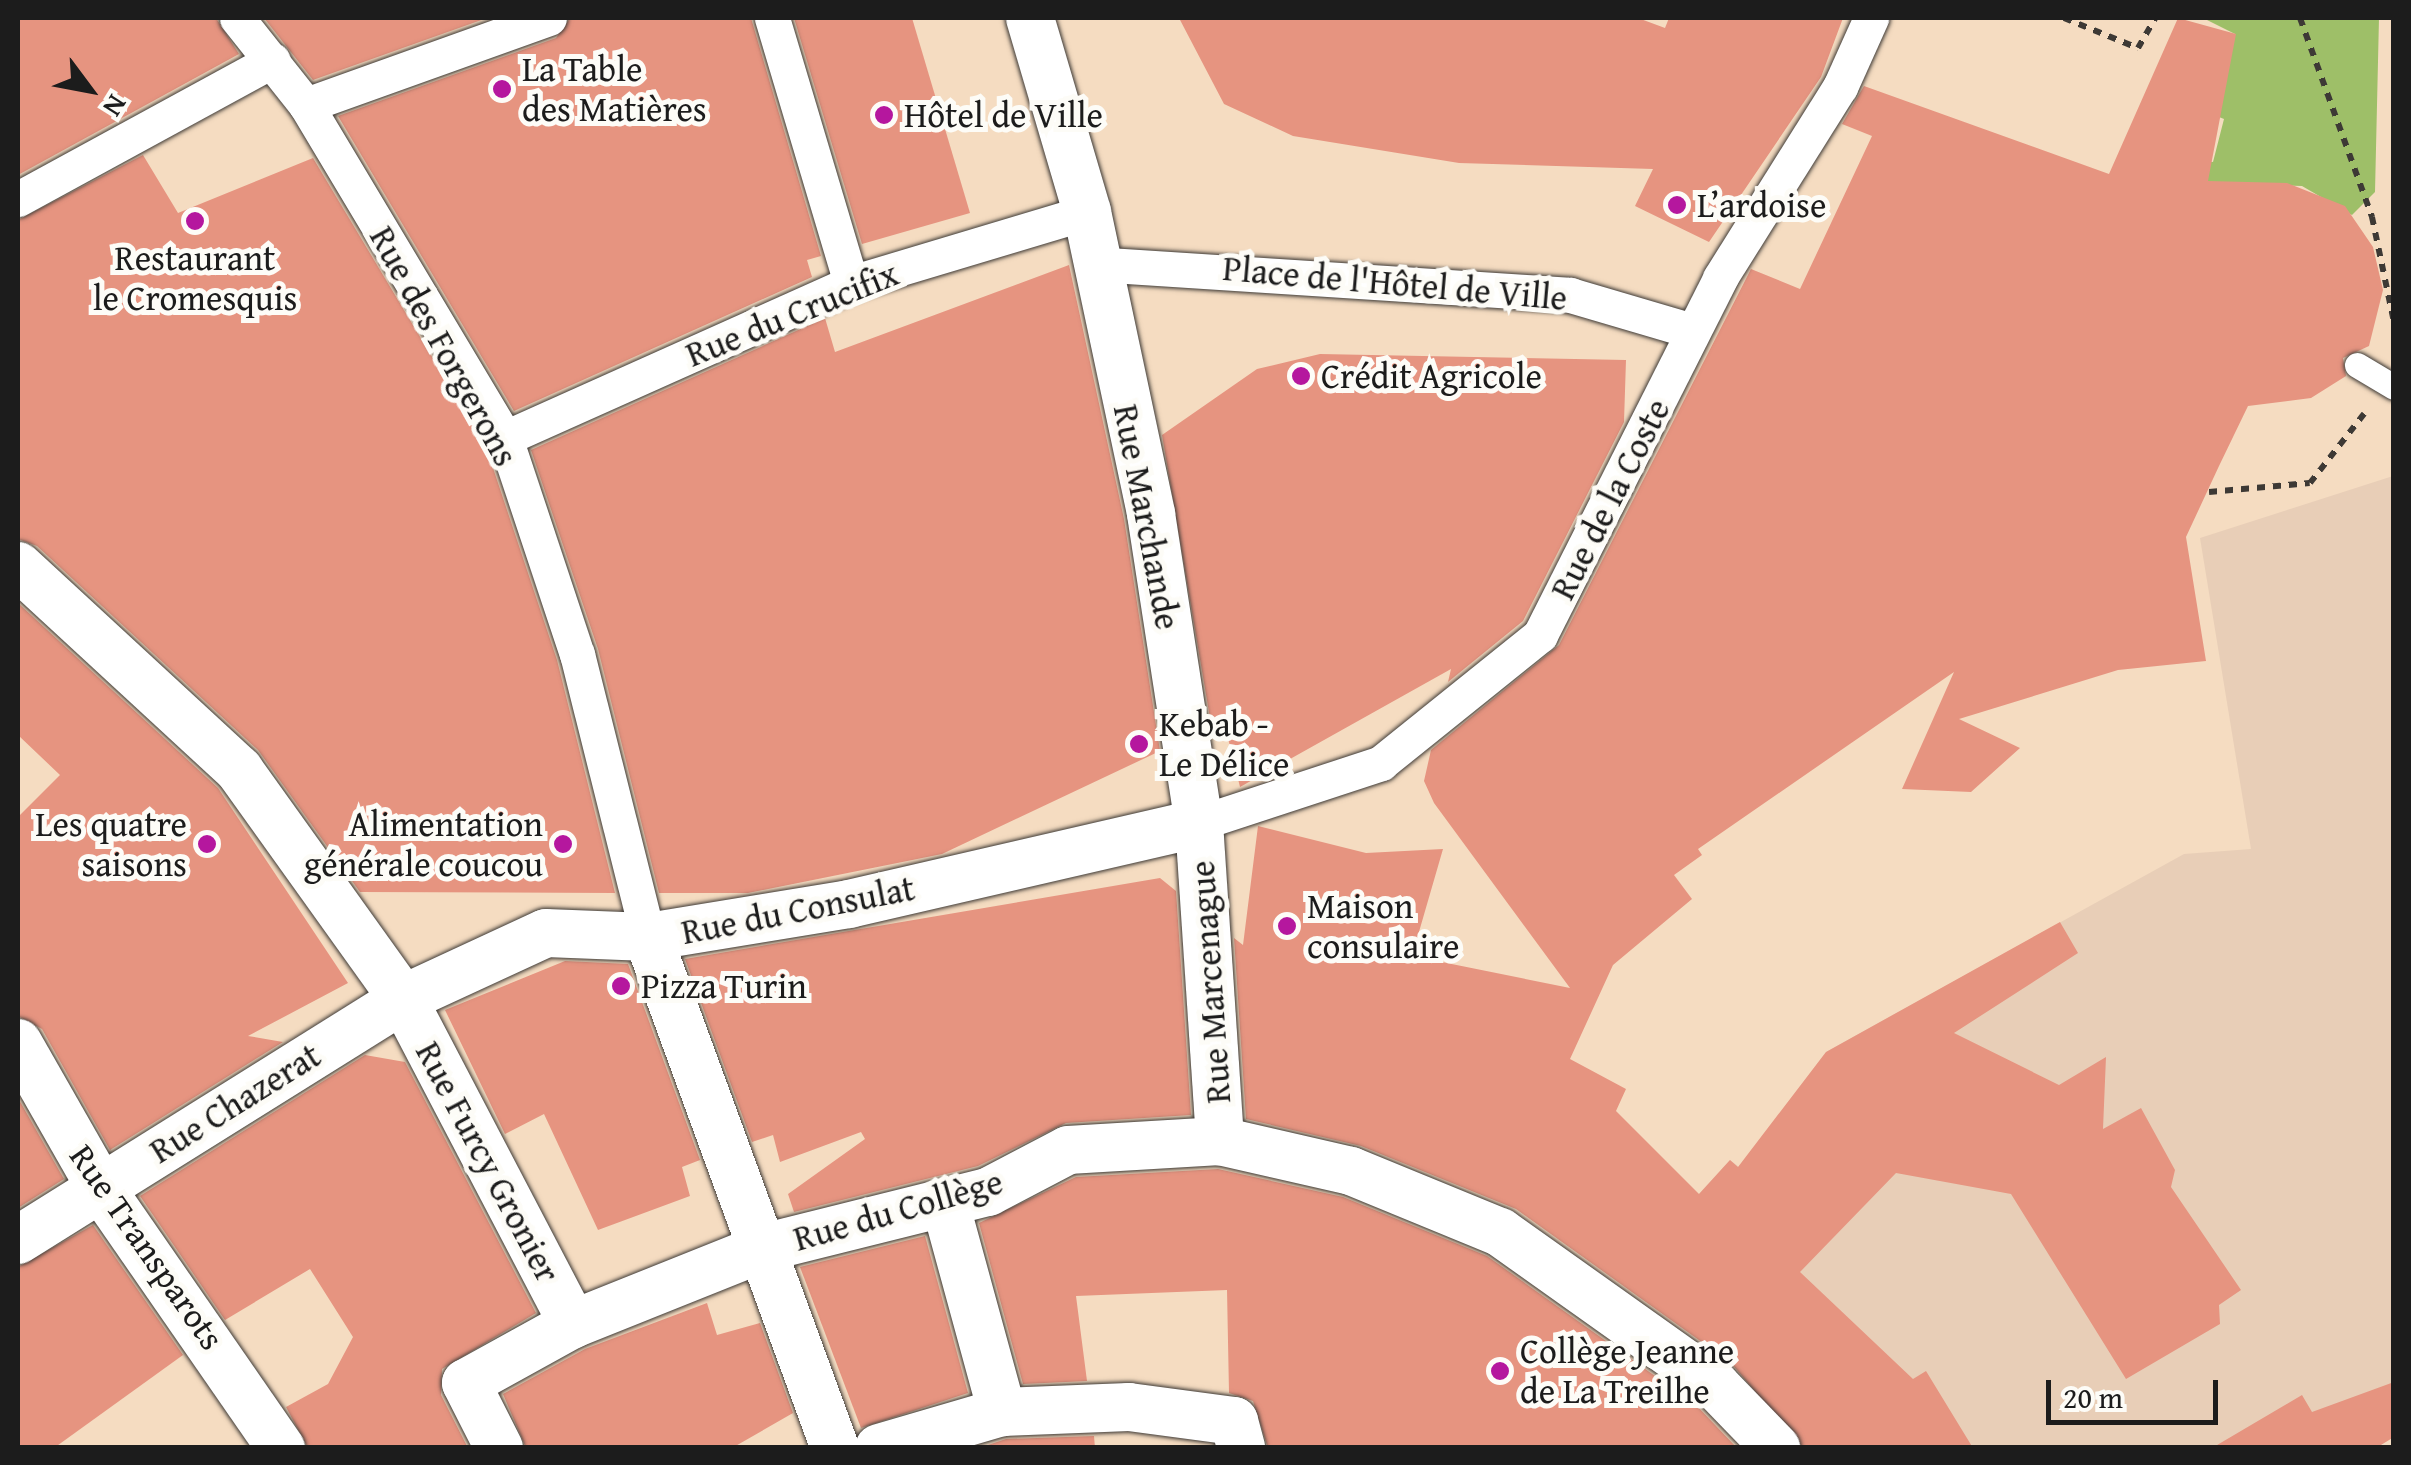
<!DOCTYPE html>
<html>
<head>
<meta charset="utf-8">
<style>
  body { margin:0 }
  #map { position:relative; width:2411px; height:1465px; overflow:hidden; background:#f5dcc1; font-family:"Gentium Book Plus",serif }
  div>[style] { position:absolute }
  [style*='--x'] { left:calc(var(--x)*1px); top:calc(var(--y)*1px); width:calc(var(--w)*1px); rotate:calc(var(--a)*1deg) }
  .built>* { inset:0; background:#e8ceb7 }
  .green>* { inset:0; background:#9ebf68 }
  .building>* { inset:0; background:#e69480 }
  .path>* { height:6px; margin-top:-3px; transform-origin:0; background:repeating-linear-gradient(90deg,#3d3935 0 8px,transparent 0 16px) }
  .roads { filter:drop-shadow(0 0 2px #3d3935) drop-shadow(0 0 2px #3d3935) }
  .pedestrian>* { height:35px; margin:-17.5px; padding:0 17.5px; transform-origin:17.5px; border-radius:17.5px; background:#fff }
  .minor>* { height:48px; margin:-24px; padding:0 24px; transform-origin:24px; border-radius:24px; background:#fff }
  .bridges { filter:drop-shadow(0 0 2px #3d3935) drop-shadow(0 0 2px #3d3935) }
  .service-bridge>* { height:25px; margin:-12.5px; padding:0 12.5px; transform-origin:12.5px; border-radius:12.5px; background:#fff }
  .dots>* { width:28px; height:28px; translate:-50% -50%; box-sizing:border-box; border:5px solid #fdfcf7; border-radius:50% }
  span { translate:-50% -50%; white-space:nowrap; text-align:center; line-height:1.15; -webkit-text-stroke:10px #fdfcf7; paint-order:stroke }
  .poi-label { font-size:35px; color:#1c1c1c }
  .left { translate:0 -50%; text-align:left }
  .right { translate:-100% -50%; text-align:right }
  .street-label { font-size:35px; color:#1c1c1c }
  .frame { position:absolute; inset:0; border:20px solid #1c1c1c; pointer-events:none }
  .north { position:absolute; left:40px; top:40px; width:100px; height:100px; -webkit-text-stroke:8px #fdfcf7; paint-order:stroke; rotate:122deg; font-size:28px; font-weight:700; line-height:40px; text-align:center; color:#1c1c1c }
  .north::after { content:''; display:block; margin:auto; width:35px; height:45px; background:#1c1c1c; clip-path:polygon(50% 0,100% 100%,50% 72%,0 100%) }
  .scale { position:absolute; left:2046px; top:1380px; width:172px; height:45px; box-sizing:border-box; border:5px solid #1c1c1c; border-top:0; padding-left:12px; font-size:30px; line-height:35px; white-space:nowrap; color:#1c1c1c; -webkit-text-stroke:8px #fdfcf7; paint-order:stroke }
</style>
</head>
<body>
<div id="map">
  <div class="built">
    <div style="clip-path:polygon(2393px 476px,2393px 1437px,2376px 1448px,1829px 1447px,1689px 1205px,1730px 1160px,1739px 1167px,1826px 1052px,2184px 854px,2251px 849px,2200px 538px)"></div>
  </div>
  <div class="green">
    <div style="clip-path:polygon(2203px 18px,2379px 18px,2375px 192px,2352px 215px,2302px 186px,2249px 184px,2178px 205px,2199px 160px,2213px 162px,2224px 119px,2214px 115px,2235px 34px)"></div>
  </div>
  <div class="building">
    <div style="clip-path:polygon(18px 18px,216px 18px,239px 54px,18px 175px)"></div>
    <div style="clip-path:polygon(264px 18px,487px 18px,313px 80px)"></div>
    <div style="clip-path:polygon(570px 18px,751px 18px,821px 256px,807px 260px,812px 277px,514px 411px,338px 116px,556px 38px)"></div>
    <div style="clip-path:polygon(794px 18px,912px 18px,970px 213px,862px 244px)"></div>
    <div style="clip-path:polygon(1179px 18px,1638px 18px,1665px 28px,1669px 18px,1843px 18px,1821px 77px,1709px 242px,1635px 206px,1653px 169px,1459px 163px,1293px 136px,1224px 104px)"></div>
    <div style="clip-path:polygon(2178px 18px,2236px 34px,2208px 181px,2287px 183px,2345px 206px,2373px 247px,2383px 290px,2369px 346px,2343px 358px,2346px 376px,2311px 398px,2248px 406px,2219px 466px,2186px 537px,2206px 661px,2118px 670px,1959px 719px,2020px 748px,1971px 792px,1902px 789px,1954px 672px,1698px 849px,1702px 855px,1674px 875px,1692px 899px,1613px 965px,1570px 1059px,1626px 1089px,1616px 1111px,1699px 1194px,1730px 1160px,1738px 1167px,1826px 1052px,2060px 922px,2078px 953px,1954px 1033px,2059px 1085px,2106px 1057px,2103px 1129px,2141px 1108px,2175px 1170px,2171px 1187px,2241px 1290px,2219px 1305px,2220px 1324px,2126px 1379px,2011px 1194px,1896px 1173px,1800px 1272px,1913px 1379px,1926px 1371px,1973px 1448px,1803px 1448px,1731px 1363px,1516px 1209px,1361px 1146px,1246px 1119px,1234px 938px,1243px 945px,1258px 826px,1366px 853px,1443px 849px,1412px 956px,1570px 988px,1434px 803px,1424px 781px,1431px 750px,1559px 645px,1751px 269px,1800px 289px,1872px 136px,1842px 124px,1864px 86px,2109px 174px)"></div>
    <div style="clip-path:polygon(143px 155px,178px 213px,313px 158px,486px 447px,557px 660px,615px 893px,360px 892px,258px 750px,37px 546px,18px 539px,18px 220px)"></div>
    <div style="clip-path:polygon(1069px 265px,1124px 519px,1160px 751px,942px 854px,748px 893px,659px 893px,598px 649px,531px 450px,825px 318px,835px 352px)"></div>
    <div style="clip-path:polygon(1320px 354px,1626px 360px,1624px 422px,1523px 621px,1448px 682px,1451px 669px,1240px 787px,1223px 718px,1211px 724px,1162px 435px,1257px 369px)"></div>
    <div style="clip-path:polygon(18px 603px,218px 788px,348px 983px,248px 1036px,283px 1042px,110px 1150px,42px 1029px,18px 1016px,18px 817px,60px 775px,18px 735px)"></div>
    <div style="clip-path:polygon(1160px 878px,1176px 891px,1191px 1115px,1066px 1123px,978px 1166px,794px 1212px,788px 1194px,865px 1139px,861px 1132px,780px 1162px,773px 1135px,752px 1142px,685px 959px)"></div>
    <div style="clip-path:polygon(565px 961px,628px 964px,700px 1160px,682px 1167px,690px 1196px,598px 1230px,544px 1114px,505px 1134px,445px 1010px)"></div>
    <div style="clip-path:polygon(365px 1055px,405px 1062px,536px 1313px,442px 1369px,441px 1395px,468px 1448px,308px 1448px,286px 1407px,328px 1384px,353px 1337px,310px 1269px,225px 1320px,140px 1196px)"></div>
    <div style="clip-path:polygon(18px 1098px,64px 1179px,18px 1208px)"></div>
    <div style="clip-path:polygon(1218px 1169px,1343px 1197px,1487px 1256px,1697px 1406px,1737px 1448px,1268px 1448px,1253px 1401px,1229px 1393px,1227px 1290px,1076px 1296px,1087px 1381px,1023px 1384px,979px 1223px,1076px 1177px)"></div>
    <div style="clip-path:polygon(93px 1225px,183px 1355px,54px 1448px,18px 1448px,18px 1267px)"></div>
    <div style="clip-path:polygon(925px 1236px,968px 1393px,861px 1428px,800px 1267px)"></div>
    <div style="clip-path:polygon(707px 1303px,717px 1335px,760px 1323px,793px 1413px,732px 1448px,526px 1448px,503px 1394px,585px 1349px)"></div>
    <div style="clip-path:polygon(2394px 1382px,2394px 1437px,2376px 1448px,2212px 1448px,2302px 1395px,2312px 1412px)"></div>
    <div style="clip-path:polygon(1094px 1436px,1095px 1448px,979px 1448px,1006px 1439px)"></div>
  </div>
  <div class="path">
    <div style="--x:2064;--y:18;--w:80;--a:22.1"></div>
    <div style="--x:2138;--y:48;--w:34;--a:-60"></div>
    <div style="--x:2300;--y:18;--w:212;--a:70.1"></div>
    <div style="--x:2372;--y:217;--w:107;--a:78.2"></div>
    <div style="--x:2209;--y:492;--w:101;--a:-5.1"></div>
    <div style="--x:2310;--y:483;--w:88;--a:-52"></div>
  </div>
  <div class="roads">
    <div class="pedestrian">
      <div style="--x:237;--y:18;--w:111;--a:51.6"></div>
      <div style="--x:306;--y:105;--w:388;--a:59.1"></div>
      <div style="--x:505;--y:438;--w:228;--a:71.6"></div>
      <div style="--x:577;--y:654;--w:292;--a:75.9"></div>
      <div style="--x:772;--y:18;--w:277;--a:73.4"></div>
      <div style="--x:306;--y:105;--w:258;--a:-19.7"></div>
      <div style="--x:18;--y:199;--w:290;--a:-28.6"></div>
      <div style="--x:1094;--y:264;--w:477;--a:3.7"></div>
      <div style="--x:1570;--y:295;--w:127;--a:16.4"></div>
      <div style="--x:505;--y:438;--w:379;--a:-24.1"></div>
      <div style="--x:851;--y:283;--w:246;--a:-16.7"></div>
      <div style="--x:1199;--y:823;--w:192;--a:-18.2"></div>
      <div style="--x:1381;--y:763;--w:204;--a:-38.8"></div>
      <div style="--x:1540;--y:635;--w:400;--a:-63.2"></div>
      <div style="--x:1720;--y:278;--w:226;--a:-57.9"></div>
      <div style="--x:1840;--y:87;--w:76;--a:-65.8"></div>
    </div>
    <div class="minor">
      <div style="--x:1030;--y:18;--w:202;--a:73.6"></div>
      <div style="--x:1087;--y:212;--w:309;--a:78"></div>
      <div style="--x:1151;--y:514;--w:313;--a:81.2"></div>
      <div style="--x:1199;--y:823;--w:319;--a:86.2"></div>
      <div style="--x:18;--y:566;--w:301;--a:42.7"></div>
      <div style="--x:239;--y:770;--w:282;--a:54.4"></div>
      <div style="--x:403;--y:999;--w:367;--a:62.4"></div>
      <div style="--x:648;--y:937;--w:544;--a:69.9"></div>
      <div style="--x:18;--y:1043;--w:166;--a:60.3"></div>
      <div style="--x:100;--y:1187;--w:318;--a:55.3"></div>
      <div style="--x:945;--y:1203;--w:217;--a:74.7"></div>
      <div style="--x:18;--y:1240;--w:454;--a:-32"></div>
      <div style="--x:403;--y:999;--w:157;--a:-24.8"></div>
      <div style="--x:546;--y:933;--w:102;--a:2.2"></div>
      <div style="--x:648;--y:937;--w:204;--a:-9.3"></div>
      <div style="--x:849;--y:904;--w:359;--a:-13"></div>
      <div style="--x:499;--y:1448;--w:73;--a:-116.9"></div>
      <div style="--x:466;--y:1383;--w:122;--a:-28.9"></div>
      <div style="--x:573;--y:1324;--w:205;--a:-21.8"></div>
      <div style="--x:763;--y:1248;--w:232;--a:-14"></div>
      <div style="--x:988;--y:1192;--w:90;--a:-27.7"></div>
      <div style="--x:1068;--y:1150;--w:152;--a:-3.4"></div>
      <div style="--x:1220;--y:1141;--w:134;--a:12.9"></div>
      <div style="--x:1351;--y:1171;--w:161;--a:22.3"></div>
      <div style="--x:1500;--y:1232;--w:264;--a:35.4"></div>
      <div style="--x:1715;--y:1385;--w:88;--a:45.9"></div>
      <div style="--x:879;--y:1448;--w:128;--a:-16.3"></div>
      <div style="--x:1002;--y:1412;--w:127;--a:-2.3"></div>
      <div style="--x:1129;--y:1407;--w:106;--a:7.6"></div>
      <div style="--x:1234;--y:1421;--w:28;--a:75"></div>
    </div>
  </div>
  <div class="bridges">
    <div class="service-bridge">
      <div style="--x:2357;--y:365;--w:43;--a:30.7"></div>
    </div>
  </div>
  <div class="dots">
    <div style="left:502px;top:89px;background:#b5179e"></div>
    <div style="left:884px;top:115px;background:#b5179e"></div>
    <div style="left:1677px;top:205px;background:#b5179e"></div>
    <div style="left:195px;top:221px;background:#b5179e"></div>
    <div style="left:1301px;top:376px;background:#b5179e"></div>
    <div style="left:1139px;top:744px;background:#b5179e"></div>
    <div style="left:207px;top:844px;background:#b5179e"></div>
    <div style="left:563px;top:844px;background:#b5179e"></div>
    <div style="left:1287px;top:926px;background:#b5179e"></div>
    <div style="left:621px;top:986px;background:#b5179e"></div>
    <div style="left:1500px;top:1371px;background:#b5179e"></div>
  </div>
  <div class="poi-label">
    <span class="left" style="left:522px;top:89px">La Table<br>des Matières</span>
    <span class="left" style="left:904px;top:115px">Hôtel de Ville</span>
    <span class="left" style="left:1697px;top:205px">L’ardoise</span>
    <span style="left:195px;top:278px">Restaurant<br>le Cromesquis</span>
    <span class="left" style="left:1321px;top:376px">Crédit Agricole</span>
    <span class="left" style="left:1159px;top:744px">Kebab -<br>Le Délice</span>
    <span class="right" style="left:187px;top:844px">Les quatre<br>saisons</span>
    <span class="right" style="left:543px;top:844px">Alimentation<br>générale coucou</span>
    <span class="left" style="left:1307px;top:926px">Maison<br>consulaire</span>
    <span class="left" style="left:641px;top:986px">Pizza Turin</span>
    <span class="left" style="left:1520px;top:1371px">Collège Jeanne<br>de La Treilhe</span>
  </div>
  <div class="street-label">
    <span style="left:1395px;top:283px;rotate:5deg">Place de l'Hôtel de Ville</span>
    <span style="left:792px;top:314px;rotate:-22deg">Rue du Crucifix</span>
    <span style="left:444px;top:346px;rotate:61deg">Rue des Forgerons</span>
    <span style="left:1610px;top:499px;rotate:-63deg">Rue de la Coste</span>
    <span style="left:1147px;top:517px;rotate:79deg">Rue Marchande</span>
    <span style="left:798px;top:910px;rotate:-11deg">Rue du Consulat</span>
    <span style="left:1210px;top:982px;rotate:-94deg">Rue Marcenague</span>
    <span style="left:235px;top:1103px;rotate:-32deg">Rue Chazerat</span>
    <span style="left:488px;top:1162px;rotate:62deg">Rue Furcy Gronier</span>
    <span style="left:898px;top:1210px;rotate:-16deg">Rue du Collège</span>
    <span style="left:147px;top:1247px;rotate:55deg">Rue Transparots</span>
  </div>
  <div class="frame"></div>
  <div class="north">N</div>
  <div class="scale">20 m</div>
</div>
</body>
</html>
